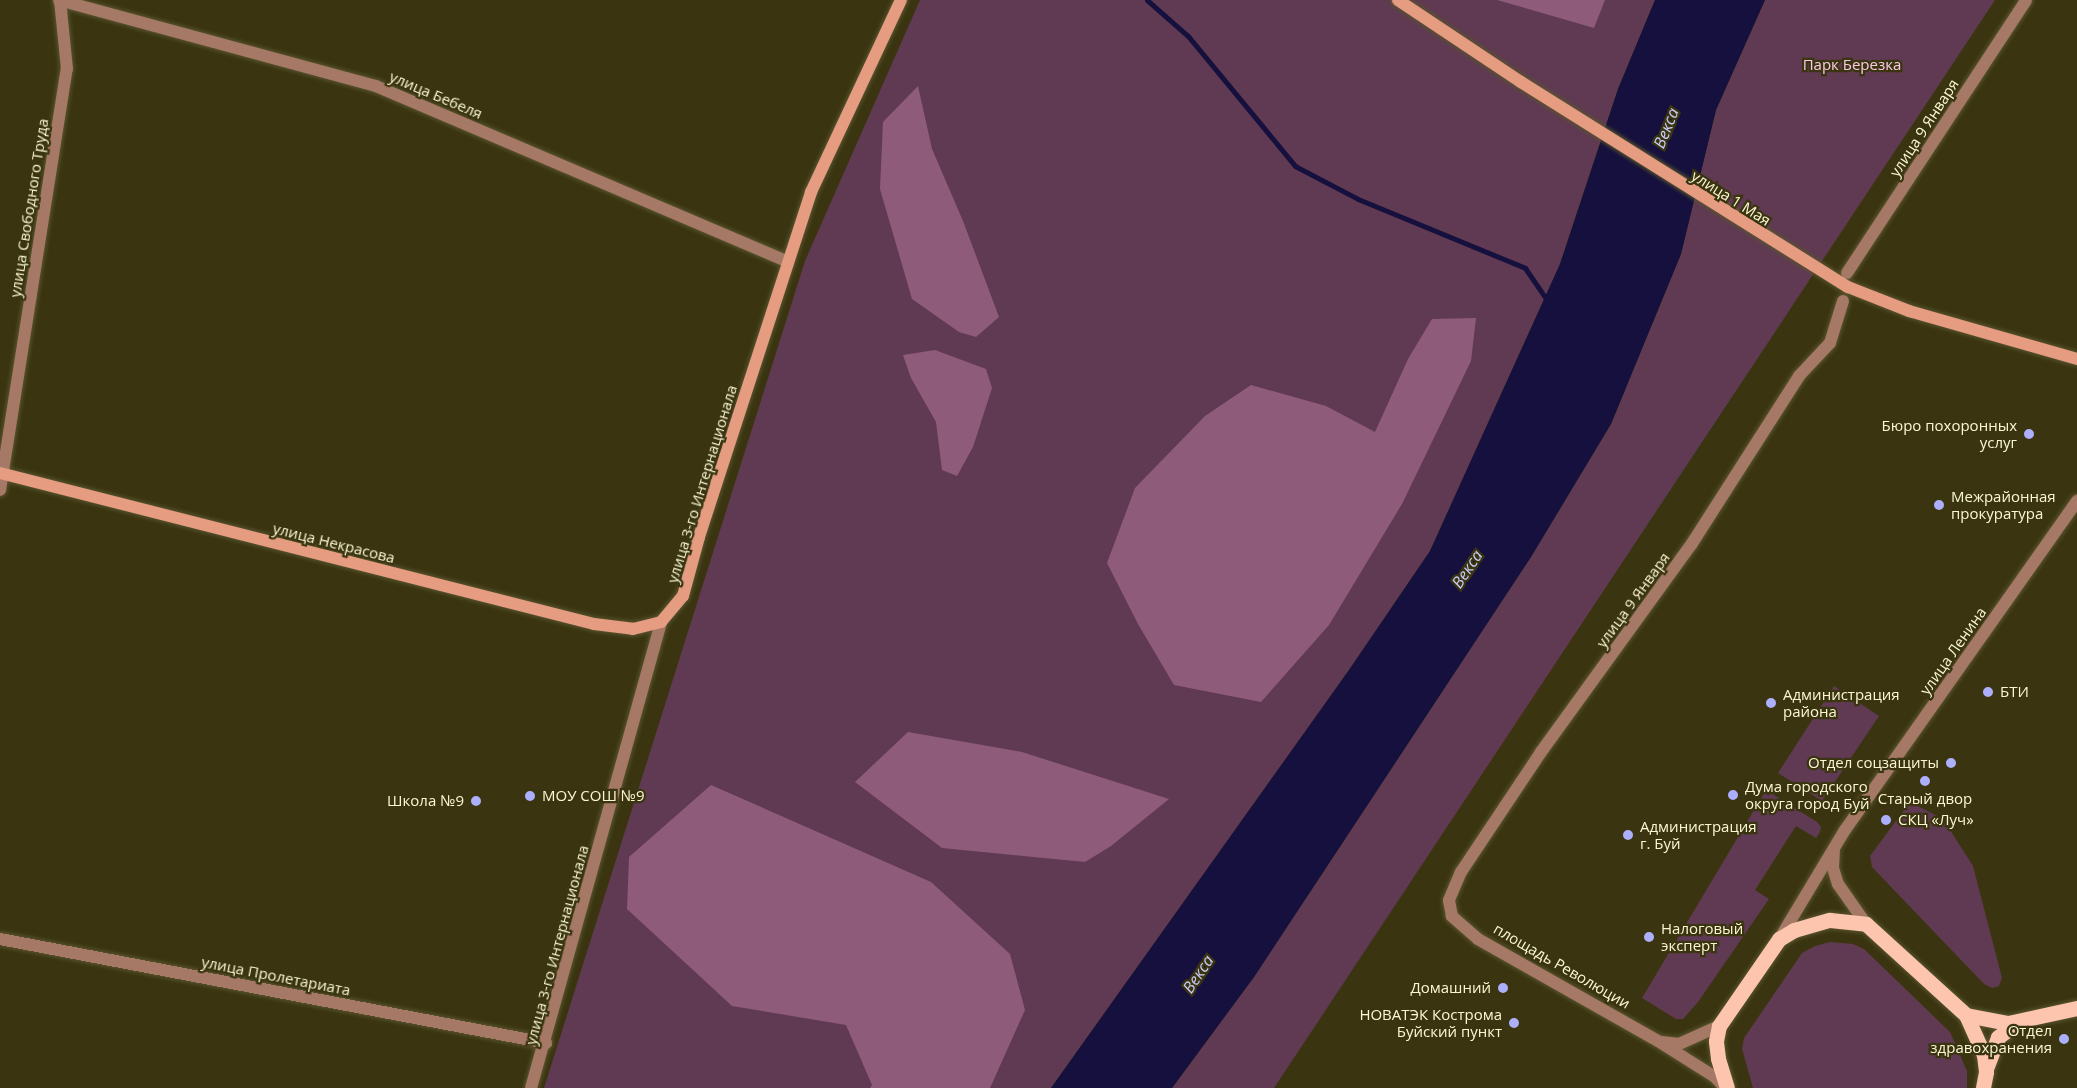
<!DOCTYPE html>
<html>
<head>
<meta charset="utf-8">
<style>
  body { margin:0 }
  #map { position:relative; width:2077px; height:1088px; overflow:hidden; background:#3a3510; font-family:"Open Sans",sans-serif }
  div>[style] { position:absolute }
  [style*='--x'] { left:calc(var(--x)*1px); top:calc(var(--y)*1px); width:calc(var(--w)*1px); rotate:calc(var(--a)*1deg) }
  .green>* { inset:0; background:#603a52 }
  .forest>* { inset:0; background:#8f5b7b }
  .water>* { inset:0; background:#15103d }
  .stream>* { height:5px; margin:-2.5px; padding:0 2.5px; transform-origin:2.5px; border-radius:2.5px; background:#15103d }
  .roads { filter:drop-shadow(0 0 2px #59542f) drop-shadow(0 0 2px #59542f) }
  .street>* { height:12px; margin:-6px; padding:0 6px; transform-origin:6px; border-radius:6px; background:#a67866 }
  .secondary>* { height:12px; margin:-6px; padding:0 6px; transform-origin:6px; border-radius:6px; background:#e59c80 }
  .primary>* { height:15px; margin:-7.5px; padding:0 7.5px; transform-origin:7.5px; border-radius:7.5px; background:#fdc5ae }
  .dots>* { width:16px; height:16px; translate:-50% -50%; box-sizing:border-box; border:3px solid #3a3510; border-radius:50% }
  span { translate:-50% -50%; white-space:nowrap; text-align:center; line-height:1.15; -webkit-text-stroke:4.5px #3a3510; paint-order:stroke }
  .park-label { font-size:15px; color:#fbc9e7 }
  .street-label { font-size:15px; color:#fbf7d3 }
  .poi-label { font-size:15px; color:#fbf7d3 }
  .right { translate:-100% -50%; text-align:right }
  .left { translate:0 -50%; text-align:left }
  .water-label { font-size:16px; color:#cacdfd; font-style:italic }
</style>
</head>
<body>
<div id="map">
  <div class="green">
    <div style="clip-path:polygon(920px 0,1655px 0,1618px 89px,1560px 264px,1430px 551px,1349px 670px,1051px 1088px,544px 1088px,805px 261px)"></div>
    <div style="clip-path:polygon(1765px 0,1995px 0,1274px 1088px,1172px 1088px,1254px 977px,1531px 557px,1611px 424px,1681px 254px,1716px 110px)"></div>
    <div style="clip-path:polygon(1834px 686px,1879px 716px,1822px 801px,1778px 773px)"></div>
    <div style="clip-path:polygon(1766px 790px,1817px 822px,1821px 827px,1820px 832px,1816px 838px,1796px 826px,1755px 890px,1769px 899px,1698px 1002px,1683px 1019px,1676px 1019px,1642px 998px)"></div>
    <div style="clip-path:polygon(1910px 802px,1943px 819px,1973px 866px,2002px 978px,1999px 986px,1992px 988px,1984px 984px,1872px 867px,1870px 856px)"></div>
    <div style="clip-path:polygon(1830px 942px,1853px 944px,1864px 949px,1950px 1032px,1967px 1071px,1967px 1088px,1753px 1088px,1742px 1049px,1744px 1038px,1802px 953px,1815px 946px)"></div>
  </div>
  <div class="forest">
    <div style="clip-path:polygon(1497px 0,1605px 0,1594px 28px)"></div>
    <div style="clip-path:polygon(918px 86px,932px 149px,963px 221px,999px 317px,976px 337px,959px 332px,912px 299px,880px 189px,883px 122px)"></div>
    <div style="clip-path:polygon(1476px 318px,1471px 361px,1402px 504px,1329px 625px,1261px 702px,1174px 685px,1138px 624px,1107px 563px,1135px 488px,1205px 416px,1251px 385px,1326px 406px,1375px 432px,1408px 359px,1432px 319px)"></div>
    <div style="clip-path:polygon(935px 350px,986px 369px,992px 388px,973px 447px,957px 476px,942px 470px,936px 422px,911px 378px,903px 355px)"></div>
    <div style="clip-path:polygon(908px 732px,1022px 752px,1169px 799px,1111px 846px,1085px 862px,942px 848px,855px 782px)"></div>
    <div style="clip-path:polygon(711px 785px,931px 882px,1010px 954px,1025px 1010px,990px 1088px,870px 1088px,872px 1085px,846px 1025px,732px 1006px,627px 909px,629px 857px)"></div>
  </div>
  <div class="water">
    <div style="clip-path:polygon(1655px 0,1765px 0,1716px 110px,1681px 254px,1611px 424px,1531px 557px,1254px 977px,1172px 1088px,1051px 1088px,1349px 670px,1430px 551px,1560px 264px,1618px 89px)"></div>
  </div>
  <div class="stream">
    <div style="--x:1147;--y:0;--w:55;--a:41.3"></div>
    <div style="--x:1188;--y:36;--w:168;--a:50.5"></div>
    <div style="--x:1295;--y:166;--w:71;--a:27.6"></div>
    <div style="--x:1358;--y:199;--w:181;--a:22.4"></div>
    <div style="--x:1525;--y:268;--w:42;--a:55.6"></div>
  </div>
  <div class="roads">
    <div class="street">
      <div style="--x:59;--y:0;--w:328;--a:15.2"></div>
      <div style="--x:376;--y:86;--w:447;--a:23.1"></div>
      <div style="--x:1847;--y:273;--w:326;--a:-56.7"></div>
      <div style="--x:0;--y:490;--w:426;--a:-81"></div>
      <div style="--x:67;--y:69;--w:69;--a:-95.8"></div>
      <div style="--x:1834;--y:849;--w:19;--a:93"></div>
      <div style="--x:1833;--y:868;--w:17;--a:73"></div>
      <div style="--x:1838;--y:884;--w:49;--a:55"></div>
      <div style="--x:1780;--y:938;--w:126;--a:-59"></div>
      <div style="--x:1845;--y:830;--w:403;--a:-54.8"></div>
      <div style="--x:0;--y:939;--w:556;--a:10.78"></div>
      <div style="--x:1662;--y:1042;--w:17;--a:7"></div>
      <div style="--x:1679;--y:1044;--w:44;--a:-24.2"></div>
      <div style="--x:531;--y:1088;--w:484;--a:-74.4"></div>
      <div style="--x:1725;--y:1088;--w:15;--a:-132"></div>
      <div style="--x:1715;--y:1077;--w:67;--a:-147.7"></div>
      <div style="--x:1658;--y:1041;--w:207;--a:-150.5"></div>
      <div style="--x:1478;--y:939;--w:35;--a:-139"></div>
      <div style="--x:1452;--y:916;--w:16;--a:-101"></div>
      <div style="--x:1449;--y:900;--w:30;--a:-67"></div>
      <div style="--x:1461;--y:872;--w:144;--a:-56.3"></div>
      <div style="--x:1541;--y:752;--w:256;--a:-54.1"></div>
      <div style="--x:1691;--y:545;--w:201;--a:-57.4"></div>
      <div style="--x:1799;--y:376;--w:45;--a:-46.8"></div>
      <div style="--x:1830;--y:343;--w:44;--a:-72.8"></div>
    </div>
    <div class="secondary">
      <div style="--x:1398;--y:0;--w:148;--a:33.7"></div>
      <div style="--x:1521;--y:82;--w:386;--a:32.1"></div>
      <div style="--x:1848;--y:287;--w:66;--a:21.5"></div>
      <div style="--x:1909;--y:311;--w:175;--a:15.9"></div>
      <div style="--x:0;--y:473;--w:613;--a:14.26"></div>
      <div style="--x:594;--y:624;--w:39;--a:7"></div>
      <div style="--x:633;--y:629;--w:29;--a:-14"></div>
      <div style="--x:661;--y:622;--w:34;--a:-50"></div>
      <div style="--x:683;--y:596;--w:61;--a:-74.8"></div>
      <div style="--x:699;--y:537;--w:363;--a:-72"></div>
      <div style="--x:811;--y:192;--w:212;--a:-64.9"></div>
    </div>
    <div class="primary">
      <div style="--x:1966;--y:1015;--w:43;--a:10.8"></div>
      <div style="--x:2008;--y:1023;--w:71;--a:-12.3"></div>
      <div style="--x:1987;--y:1066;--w:31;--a:-69"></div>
      <div style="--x:1998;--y:1037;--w:26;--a:-36"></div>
      <div style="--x:1727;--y:1088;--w:31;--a:-107"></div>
      <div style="--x:1718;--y:1058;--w:17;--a:-97"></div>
      <div style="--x:1716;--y:1041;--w:15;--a:-79"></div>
      <div style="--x:1719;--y:1026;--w:106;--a:-55.4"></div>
      <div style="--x:1779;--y:939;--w:17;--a:-31"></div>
      <div style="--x:1794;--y:930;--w:37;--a:-16"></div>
      <div style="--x:1830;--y:920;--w:36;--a:6"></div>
      <div style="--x:1866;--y:924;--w:135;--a:42.3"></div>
      <div style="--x:1966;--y:1015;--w:44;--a:65.8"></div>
      <div style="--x:1984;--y:1055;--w:17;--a:83"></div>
      <div style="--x:1986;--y:1072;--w:16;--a:101"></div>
    </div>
  </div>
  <div class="dots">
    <div style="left:2029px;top:434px;background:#acaffb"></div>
    <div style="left:1939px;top:505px;background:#acaffb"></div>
    <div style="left:1988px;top:692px;background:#acaffb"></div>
    <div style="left:1771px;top:703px;background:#acaffb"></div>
    <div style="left:1951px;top:763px;background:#acaffb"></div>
    <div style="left:1925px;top:781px;background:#acaffb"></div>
    <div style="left:1733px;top:795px;background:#acaffb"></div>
    <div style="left:530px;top:796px;background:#acaffb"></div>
    <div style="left:476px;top:801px;background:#acaffb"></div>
    <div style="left:1886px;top:820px;background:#acaffb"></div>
    <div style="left:1628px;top:835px;background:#acaffb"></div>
    <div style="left:1649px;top:937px;background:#acaffb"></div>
    <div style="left:1503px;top:988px;background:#acaffb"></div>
    <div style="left:1514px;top:1023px;background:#acaffb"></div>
    <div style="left:2064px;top:1039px;background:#acaffb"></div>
  </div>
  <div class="park-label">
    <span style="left:1852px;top:65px">Парк Березка</span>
  </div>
  <div class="street-label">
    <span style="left:436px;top:95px;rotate:23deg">улица Бебеля</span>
    <span style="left:1924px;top:128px;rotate:-57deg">улица 9 Января</span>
    <span style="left:1731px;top:198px;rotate:32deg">улица 1 Мая</span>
    <span style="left:29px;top:208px;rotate:-81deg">улица Свободного Труда</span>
    <span style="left:702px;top:484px;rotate:-73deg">улица 3-го Интернационала</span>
    <span style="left:334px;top:543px;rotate:14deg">улица Некрасова</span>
    <span style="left:1633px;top:600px;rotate:-54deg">улица 9 Января</span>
    <span style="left:1953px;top:651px;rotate:-55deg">улица Ленина</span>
    <span style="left:557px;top:945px;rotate:-75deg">улица 3-го Интернационала</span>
    <span style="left:1562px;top:966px;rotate:30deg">площадь Революции</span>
    <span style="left:276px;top:976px;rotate:11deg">улица Пролетариата</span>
  </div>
  <div class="poi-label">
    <span class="right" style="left:2017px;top:434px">Бюро похоронных<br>услуг</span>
    <span class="left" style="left:1951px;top:505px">Межрайонная<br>прокуратура</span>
    <span class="left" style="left:2000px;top:692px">БТИ</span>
    <span class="left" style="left:1783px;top:703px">Администрация<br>района</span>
    <span class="right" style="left:1939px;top:763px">Отдел соцзащиты</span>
    <span class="left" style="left:1745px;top:795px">Дума городского<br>округа город Буй</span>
    <span class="left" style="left:542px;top:796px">МОУ СОШ №9</span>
    <span style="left:1925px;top:799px">Старый двор</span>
    <span class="right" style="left:464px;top:801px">Школа №9</span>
    <span class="left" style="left:1898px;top:820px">СКЦ «Луч»</span>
    <span class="left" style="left:1640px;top:835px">Администрация<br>г. Буй</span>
    <span class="left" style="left:1661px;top:937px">Налоговый<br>эксперт</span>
    <span class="right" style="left:1491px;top:988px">Домашний</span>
    <span class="right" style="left:1502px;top:1023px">НОВАТЭК Кострома<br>Буйский пункт</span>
    <span class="right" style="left:2052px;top:1039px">Отдел<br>здравохранения</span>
  </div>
  <div class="water-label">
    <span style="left:1666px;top:128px;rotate:-68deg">Векса</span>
    <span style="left:1467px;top:569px;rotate:-56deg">Векса</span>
    <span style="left:1198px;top:974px;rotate:-56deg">Векса</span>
  </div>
</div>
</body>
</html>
